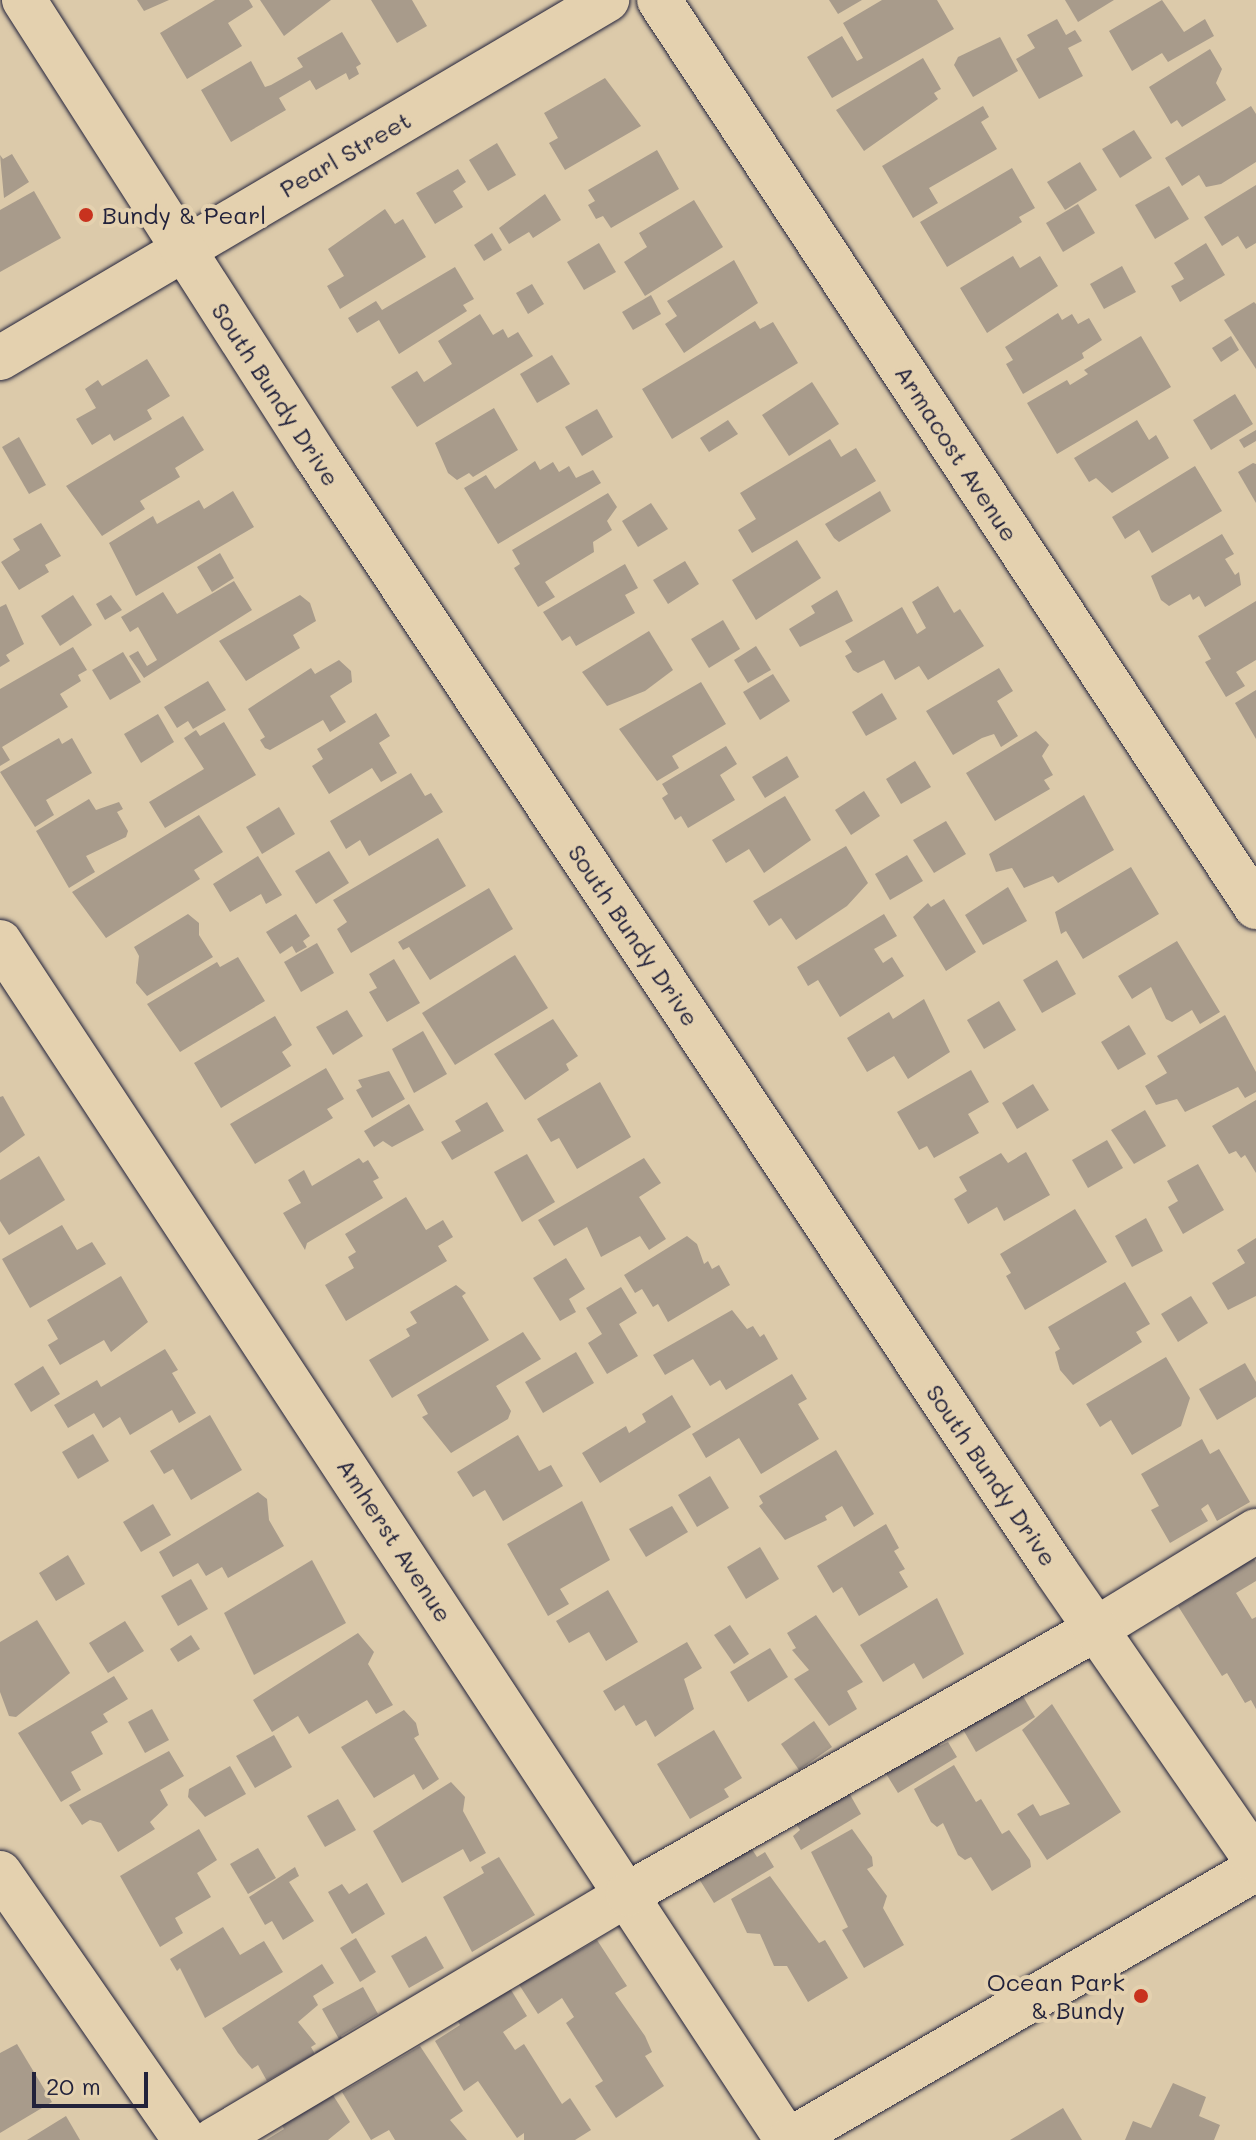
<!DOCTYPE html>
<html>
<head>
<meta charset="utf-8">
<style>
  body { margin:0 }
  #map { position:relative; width:1256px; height:2140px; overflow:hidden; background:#dccaaa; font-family:Mali,sans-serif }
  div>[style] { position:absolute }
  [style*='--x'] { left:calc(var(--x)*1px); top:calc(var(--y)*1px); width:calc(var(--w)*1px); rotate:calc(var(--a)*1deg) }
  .building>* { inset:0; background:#a89b8b }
  .roads { filter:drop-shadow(0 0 2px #22223b) drop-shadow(0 0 2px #22223b) }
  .minor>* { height:44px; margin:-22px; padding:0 22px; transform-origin:22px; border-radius:22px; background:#e4d1af }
  .major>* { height:44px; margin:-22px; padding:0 22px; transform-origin:22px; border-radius:22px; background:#e4d1af }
  .dots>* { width:22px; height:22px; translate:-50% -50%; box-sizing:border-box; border:4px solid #e4d1af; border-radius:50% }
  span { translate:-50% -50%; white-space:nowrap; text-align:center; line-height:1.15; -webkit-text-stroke:8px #e4d1af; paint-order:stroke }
  .street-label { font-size:24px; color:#22223b }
  .poi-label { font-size:24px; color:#22223b }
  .left { translate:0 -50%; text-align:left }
  .right { translate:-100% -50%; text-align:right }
  .scale { position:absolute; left:32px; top:2072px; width:116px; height:36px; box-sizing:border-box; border:4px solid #22223b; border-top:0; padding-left:10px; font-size:24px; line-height:28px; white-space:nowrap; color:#22223b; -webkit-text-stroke:6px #e4d1af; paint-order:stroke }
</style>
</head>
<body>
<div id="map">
  <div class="building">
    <div style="clip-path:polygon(137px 0,169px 0,144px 11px)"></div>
    <div style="clip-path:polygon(215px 0,249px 0,253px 7px,228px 23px,242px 46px,187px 79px,160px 33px)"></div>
    <div style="clip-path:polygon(260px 0,331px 0,284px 36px)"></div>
    <div style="clip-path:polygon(371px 0,412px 0,427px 26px,397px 43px)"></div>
    <div style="clip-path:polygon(829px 0,862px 0,838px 14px)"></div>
    <div style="clip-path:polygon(882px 0,937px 0,954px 29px,832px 98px,807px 57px,842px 36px,857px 61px,863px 58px,843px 23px)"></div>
    <div style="clip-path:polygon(1065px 0,1114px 0,1078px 22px)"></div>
    <div style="clip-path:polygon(1162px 0,1184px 32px,1205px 19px,1214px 36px,1168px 62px,1162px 53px,1132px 71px,1109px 31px)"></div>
    <div style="clip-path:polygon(1057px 19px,1066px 35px,1075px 30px,1082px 41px,1068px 48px,1083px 76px,1039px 99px,1016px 59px,1035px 48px,1027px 35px)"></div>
    <div style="clip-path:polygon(342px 32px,361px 64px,356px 67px,359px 74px,349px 80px,346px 73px,316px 90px,310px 80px,279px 98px,286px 110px,231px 142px,201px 90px,251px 61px,265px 87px,271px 85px,303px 67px,297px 58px)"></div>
    <div style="clip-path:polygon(1000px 37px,1018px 71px,973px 97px,954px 65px,958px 57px)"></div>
    <div style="clip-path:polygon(1210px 49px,1222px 69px,1216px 83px,1226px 100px,1182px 127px,1177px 120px,1171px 124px,1149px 87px)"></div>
    <div style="clip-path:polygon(923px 58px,941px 89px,934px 93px,938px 99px,864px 151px,836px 110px)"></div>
    <div style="clip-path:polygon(605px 78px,641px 126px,565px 170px,549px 143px,558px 138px,544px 113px)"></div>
    <div style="clip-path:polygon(983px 106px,989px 117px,981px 122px,997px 149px,929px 188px,938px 203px,913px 218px,882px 166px)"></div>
    <div style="clip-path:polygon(1251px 106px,1256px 114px,1256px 162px,1221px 184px,1206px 187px,1199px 175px,1182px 186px,1165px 158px)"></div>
    <div style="clip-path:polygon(1134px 130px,1152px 158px,1120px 178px,1102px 149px)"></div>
    <div style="clip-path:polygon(497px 143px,516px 175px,488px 191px,469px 160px)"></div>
    <div style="clip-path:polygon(657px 150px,679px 189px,611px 228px,603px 216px,596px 219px,588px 205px,595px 201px,588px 190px)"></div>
    <div style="clip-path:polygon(12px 154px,29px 182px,4px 198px,0 155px,3px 159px)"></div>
    <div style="clip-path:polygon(1080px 162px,1097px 190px,1065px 210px,1047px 182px)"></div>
    <div style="clip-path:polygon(1012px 168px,1035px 208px,1019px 217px,1022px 222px,947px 267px,920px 222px)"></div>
    <div style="clip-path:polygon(458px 169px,466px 182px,453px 191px,463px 207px,435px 224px,416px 193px)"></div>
    <div style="clip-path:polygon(1256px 185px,1256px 243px,1246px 249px,1238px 236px,1222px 246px,1204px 217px)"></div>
    <div style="clip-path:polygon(1169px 186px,1189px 219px,1155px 239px,1135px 205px)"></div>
    <div style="clip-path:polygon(34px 191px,61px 238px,0 272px,0 210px)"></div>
    <div style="clip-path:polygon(545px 194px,561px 220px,533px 238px,529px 232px,509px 244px,499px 228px)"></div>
    <div style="clip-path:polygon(694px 200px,723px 247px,645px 296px,624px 262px,647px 247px,639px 233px)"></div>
    <div style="clip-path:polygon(1078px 204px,1095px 233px,1063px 252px,1046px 223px)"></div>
    <div style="clip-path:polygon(385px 209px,395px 224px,403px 219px,426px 257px,340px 309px,327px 286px,344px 276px,328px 249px)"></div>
    <div style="clip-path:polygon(492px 233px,502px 250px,484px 261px,474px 245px)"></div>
    <div style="clip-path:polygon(599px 243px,616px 272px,584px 290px,567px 262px)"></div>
    <div style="clip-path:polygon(1206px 243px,1225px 275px,1180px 302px,1171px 286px,1184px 279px,1174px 263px)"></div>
    <div style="clip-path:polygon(1013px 256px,1020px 268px,1040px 256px,1058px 286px,987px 333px,960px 288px)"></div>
    <div style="clip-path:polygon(734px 260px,758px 303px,684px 353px,665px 324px,677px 316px,667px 301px)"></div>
    <div style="clip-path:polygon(1122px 266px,1136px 292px,1104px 309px,1090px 284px)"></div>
    <div style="clip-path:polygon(455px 267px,474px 299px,463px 305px,467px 311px,399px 354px,379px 320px,357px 333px,348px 318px,376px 301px,382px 310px)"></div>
    <div style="clip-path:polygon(532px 284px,544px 304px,528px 314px,516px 293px)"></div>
    <div style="clip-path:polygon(651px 295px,661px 314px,633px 330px,622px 312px)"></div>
    <div style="clip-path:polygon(1254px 302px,1256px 304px,1256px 369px,1224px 320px)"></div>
    <div style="clip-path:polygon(1058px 313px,1062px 320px,1072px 314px,1078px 324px,1089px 318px,1102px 340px,1082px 353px,1084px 358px,1023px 394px,1006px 364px,1013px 360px,1005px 347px)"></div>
    <div style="clip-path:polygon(480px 314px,493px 335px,503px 329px,508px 338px,518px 332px,533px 356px,417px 427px,391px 387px,417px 371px,424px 382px,452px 364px,438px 341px)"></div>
    <div style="clip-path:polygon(755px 321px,760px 329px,773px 322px,798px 363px,672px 439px,642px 389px)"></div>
    <div style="clip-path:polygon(1141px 336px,1171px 387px,1057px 454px,1027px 403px,1067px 380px,1070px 385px,1088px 374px,1084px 370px)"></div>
    <div style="clip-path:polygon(1231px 336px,1239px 350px,1221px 362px,1212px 348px)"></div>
    <div style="clip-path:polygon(552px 355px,570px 384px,537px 403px,520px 374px)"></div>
    <div style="clip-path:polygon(147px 359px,170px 396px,147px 410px,152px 419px,114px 441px,110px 434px,92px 445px,76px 419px,96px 408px,85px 389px,98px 380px,102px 386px)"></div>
    <div style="clip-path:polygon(812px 382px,839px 424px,789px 456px,762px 415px)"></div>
    <div style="clip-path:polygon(1235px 394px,1253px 424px,1211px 450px,1193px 420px)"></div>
    <div style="clip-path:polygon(494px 408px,518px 450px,473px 477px,469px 473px,457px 480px,448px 473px,435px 443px)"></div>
    <div style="clip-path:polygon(597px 409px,613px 437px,582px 456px,565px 427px)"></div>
    <div style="clip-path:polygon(183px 416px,204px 450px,175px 468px,180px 477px,140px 501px,145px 509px,102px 536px,66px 486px)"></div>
    <div style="clip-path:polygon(728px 420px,738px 434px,709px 452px,700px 438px)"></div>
    <div style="clip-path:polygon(1137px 420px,1149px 440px,1156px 435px,1169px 458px,1112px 493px,1096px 478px,1089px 482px,1074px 458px)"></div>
    <div style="clip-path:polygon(1256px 430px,1256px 441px,1244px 448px,1239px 440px)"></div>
    <div style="clip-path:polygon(19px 437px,46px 485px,29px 494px,2px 447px)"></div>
    <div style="clip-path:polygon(830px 439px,841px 457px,856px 448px,876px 481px,752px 553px,738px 530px,756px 519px,740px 493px)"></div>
    <div style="clip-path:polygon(535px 461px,540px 470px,553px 462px,559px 472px,569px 466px,576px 478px,593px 470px,601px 483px,498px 544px,464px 488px,486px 475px,495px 489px)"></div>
    <div style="clip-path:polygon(1253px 463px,1256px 464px,1256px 503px,1238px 472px)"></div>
    <div style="clip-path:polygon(1195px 466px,1222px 511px,1152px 553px,1139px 530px,1125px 539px,1112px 517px)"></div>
    <div style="clip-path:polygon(233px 491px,254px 527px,136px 596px,109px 543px,153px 516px,157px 524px,199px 500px,204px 509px)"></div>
    <div style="clip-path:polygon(880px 491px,891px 511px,839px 542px,834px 538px,825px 524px)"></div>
    <div style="clip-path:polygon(608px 493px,617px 507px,607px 521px,612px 530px,593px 542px,594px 552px,545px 582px,555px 597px,538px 607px,514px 568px,520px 564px,512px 550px)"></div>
    <div style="clip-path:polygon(651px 503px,668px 529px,638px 547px,622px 521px)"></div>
    <div style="clip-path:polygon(41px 523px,61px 556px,45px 565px,49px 572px,19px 590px,1px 562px,20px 550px,13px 539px)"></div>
    <div style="clip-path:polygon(1222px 534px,1234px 554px,1225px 559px,1235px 575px,1239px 572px,1241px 585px,1205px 607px,1199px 596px,1193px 600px,1190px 594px,1169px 606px,1161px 600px,1151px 576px)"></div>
    <div style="clip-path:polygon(797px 540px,821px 578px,756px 620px,732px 580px)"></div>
    <div style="clip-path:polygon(220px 553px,234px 578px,212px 592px,197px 567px)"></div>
    <div style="clip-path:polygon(685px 561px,699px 584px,668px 604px,653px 580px)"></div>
    <div style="clip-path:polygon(625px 564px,638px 588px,625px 595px,635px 613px,576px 646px,570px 636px,562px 641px,543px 612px)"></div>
    <div style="clip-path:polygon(234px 581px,252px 610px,144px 678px,129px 656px,138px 651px,147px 666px,157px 660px,138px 627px,130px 632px,121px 617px,163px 592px,177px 614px)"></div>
    <div style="clip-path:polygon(938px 586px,954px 613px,960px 609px,984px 646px,928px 680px,919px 666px,895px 680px,884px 660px,858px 673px,853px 670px,845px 656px,852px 652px,845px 641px,902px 607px,917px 634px,926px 628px,912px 602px)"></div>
    <div style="clip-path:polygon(837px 590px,853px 621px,800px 647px,789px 629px,815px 613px,811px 606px)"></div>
    <div style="clip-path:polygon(73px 595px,92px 625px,60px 646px,41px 616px)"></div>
    <div style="clip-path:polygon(111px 595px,122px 610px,105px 620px,96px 604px)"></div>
    <div style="clip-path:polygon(300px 595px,310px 603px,316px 621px,293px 635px,300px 648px,246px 681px,219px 641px)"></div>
    <div style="clip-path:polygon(1256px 601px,1256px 660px,1236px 672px,1245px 686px,1226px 697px,1205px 662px,1211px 659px,1198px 636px)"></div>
    <div style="clip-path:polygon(6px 604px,24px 644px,6px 655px,10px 661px,0 667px,0 607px)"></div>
    <div style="clip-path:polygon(723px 620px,740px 649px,709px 668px,691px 639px)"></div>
    <div style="clip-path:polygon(649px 631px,673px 670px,645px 691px,607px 706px,582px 672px)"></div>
    <div style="clip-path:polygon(756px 646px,771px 670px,748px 683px,734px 660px)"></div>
    <div style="clip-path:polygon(73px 647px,87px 670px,78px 675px,81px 681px,60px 694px,68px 707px,2px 747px,10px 760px,0 766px,0 689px)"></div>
    <div style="clip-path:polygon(123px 652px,141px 682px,110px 700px,92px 670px)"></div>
    <div style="clip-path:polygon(339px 660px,351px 671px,352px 682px,330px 696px,346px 722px,330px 732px,323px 720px,270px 750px,265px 748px,260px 740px,265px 737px,248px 709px,311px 668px,315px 674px)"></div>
    <div style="clip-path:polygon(999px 668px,1013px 691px,997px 701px,1018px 736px,1001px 747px,994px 734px,982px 738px,953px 755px,926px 711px)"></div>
    <div style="clip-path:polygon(773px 674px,790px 701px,760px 720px,743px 692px)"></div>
    <div style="clip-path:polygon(208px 681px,226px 710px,193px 729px,188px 721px,177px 728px,164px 707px)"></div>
    <div style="clip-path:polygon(701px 682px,726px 724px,672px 756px,679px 768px,657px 781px,619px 729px)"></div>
    <div style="clip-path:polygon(1256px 690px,1256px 739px,1235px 703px)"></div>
    <div style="clip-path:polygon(882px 693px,897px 719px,866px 736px,852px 712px)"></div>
    <div style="clip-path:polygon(376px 713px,390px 736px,379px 743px,397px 773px,381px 782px,372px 768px,329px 794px,312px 766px,323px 759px,317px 749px)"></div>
    <div style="clip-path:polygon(158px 714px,174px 742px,141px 763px,124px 734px)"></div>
    <div style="clip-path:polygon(224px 722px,256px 775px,165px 828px,149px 802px,204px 769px,184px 738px,196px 730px,200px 736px)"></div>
    <div style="clip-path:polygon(1036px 731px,1049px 745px,1042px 756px,1053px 775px,1044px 780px,1050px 789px,995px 821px,966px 773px)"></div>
    <div style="clip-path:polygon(59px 738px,62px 744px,72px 738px,92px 773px,46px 800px,54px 815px,35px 827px,0 772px)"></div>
    <div style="clip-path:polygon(726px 746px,737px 764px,720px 775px,735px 800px,688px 828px,681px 816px,675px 820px,662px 798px,668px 794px,662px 784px)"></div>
    <div style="clip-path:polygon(787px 756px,799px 777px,765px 798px,752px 777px)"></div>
    <div style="clip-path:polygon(915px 761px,931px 787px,901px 804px,886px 779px)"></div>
    <div style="clip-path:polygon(411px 773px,425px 796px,431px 793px,443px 812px,369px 856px,360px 840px,346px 849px,330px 821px)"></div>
    <div style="clip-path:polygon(864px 791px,880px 816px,851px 835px,835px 810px)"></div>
    <div style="clip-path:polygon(1084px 795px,1114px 850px,1058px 883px,1053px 876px,1024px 888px,1012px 868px,996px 872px,989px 854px)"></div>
    <div style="clip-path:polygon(785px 796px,811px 840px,764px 873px,749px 849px,726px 863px,712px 840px)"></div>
    <div style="clip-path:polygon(89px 799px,96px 810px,119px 802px,123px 809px,117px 812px,128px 831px,126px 837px,86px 856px,95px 872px,69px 888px,36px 831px)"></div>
    <div style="clip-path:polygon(279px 807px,295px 834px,262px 854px,246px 827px)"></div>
    <div style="clip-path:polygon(199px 815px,223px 852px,194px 870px,200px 879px,106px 938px,72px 892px)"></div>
    <div style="clip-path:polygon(946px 821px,966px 854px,934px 873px,913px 840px)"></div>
    <div style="clip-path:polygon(438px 838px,466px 886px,351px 953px,337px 929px,347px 922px,333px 900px)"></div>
    <div style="clip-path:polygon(846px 846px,868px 883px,847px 906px,796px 940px,781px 918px,769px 926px,753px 901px)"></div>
    <div style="clip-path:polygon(329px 851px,349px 883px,316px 904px,295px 871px)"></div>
    <div style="clip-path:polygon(907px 855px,923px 881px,890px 900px,875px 874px)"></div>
    <div style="clip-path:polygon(258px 856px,282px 895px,266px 904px,261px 894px,230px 912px,213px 884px)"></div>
    <div style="clip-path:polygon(1131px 867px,1159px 914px,1083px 959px,1066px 931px,1061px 934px,1055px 912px)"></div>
    <div style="clip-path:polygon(1008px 887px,1027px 921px,983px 945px,965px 915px)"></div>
    <div style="clip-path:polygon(489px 888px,513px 929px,430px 980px,409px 947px,403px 950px,398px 942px)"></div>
    <div style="clip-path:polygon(944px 899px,976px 952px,946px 971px,913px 917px,928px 903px,931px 907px)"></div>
    <div style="clip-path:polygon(188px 914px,199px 923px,199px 935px,213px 957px,147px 996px,136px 983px,139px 956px,134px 947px)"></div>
    <div style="clip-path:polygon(296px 914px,310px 936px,303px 941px,307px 947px,296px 953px,292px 946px,280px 954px,266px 932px)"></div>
    <div style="clip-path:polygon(884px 914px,897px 936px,874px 949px,883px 963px,892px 957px,904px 976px,840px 1017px,818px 980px,808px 986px,797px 967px)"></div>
    <div style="clip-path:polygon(1177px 941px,1220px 1012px,1200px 1024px,1192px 1010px,1172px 1022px,1166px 1019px,1151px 987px,1132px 999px,1118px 976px)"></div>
    <div style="clip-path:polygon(317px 943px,334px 973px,301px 992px,284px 962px)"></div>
    <div style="clip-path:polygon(515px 955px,548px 1008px,455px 1065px,422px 1013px)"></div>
    <div style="clip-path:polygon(238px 957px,265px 1001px,180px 1052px,147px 1004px,217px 962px,220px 967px)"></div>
    <div style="clip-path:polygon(394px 959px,420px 1003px,387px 1022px,369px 992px,377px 988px,369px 974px)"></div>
    <div style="clip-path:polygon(1057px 960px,1076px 994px,1042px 1013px,1023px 980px)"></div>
    <div style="clip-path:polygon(924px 999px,950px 1052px,908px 1079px,894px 1056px,867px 1072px,847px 1038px,889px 1012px,893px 1019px)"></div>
    <div style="clip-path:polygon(999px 1001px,1016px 1030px,984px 1049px,967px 1020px)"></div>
    <div style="clip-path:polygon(347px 1010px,363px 1036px,333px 1055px,316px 1027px)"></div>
    <div style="clip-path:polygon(1225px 1015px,1256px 1072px,1256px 1092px,1245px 1098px,1238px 1087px,1185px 1112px,1177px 1099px,1156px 1105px,1145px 1086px,1167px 1073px,1157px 1056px)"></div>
    <div style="clip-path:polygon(275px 1016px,292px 1045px,282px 1052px,291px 1066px,221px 1108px,194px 1063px)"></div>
    <div style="clip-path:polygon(553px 1019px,578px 1056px,566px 1064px,569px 1070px,525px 1100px,494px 1054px)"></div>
    <div style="clip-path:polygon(1129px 1025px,1146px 1054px,1118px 1070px,1101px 1042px)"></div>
    <div style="clip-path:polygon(423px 1031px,447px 1074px,414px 1093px,392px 1049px)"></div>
    <div style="clip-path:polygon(326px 1068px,344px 1099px,327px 1109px,333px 1118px,255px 1164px,230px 1124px)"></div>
    <div style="clip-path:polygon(971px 1070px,989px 1102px,968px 1114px,979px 1133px,934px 1158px,927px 1146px,919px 1150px,897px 1112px)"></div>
    <div style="clip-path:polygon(389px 1071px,405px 1099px,372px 1118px,356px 1090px,362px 1087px,358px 1080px)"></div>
    <div style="clip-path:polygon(600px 1082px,631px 1137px,577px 1169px,559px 1138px,551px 1142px,537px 1119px)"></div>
    <div style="clip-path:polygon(1033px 1084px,1049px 1110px,1017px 1129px,1002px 1103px)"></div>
    <div style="clip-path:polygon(3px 1096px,25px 1135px,0 1153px,0 1097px)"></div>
    <div style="clip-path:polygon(1256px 1100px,1256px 1173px,1245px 1155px,1241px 1158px,1236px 1151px,1229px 1154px,1212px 1126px)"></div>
    <div style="clip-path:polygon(487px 1102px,504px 1131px,452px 1160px,441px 1142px,461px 1131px,455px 1121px)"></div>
    <div style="clip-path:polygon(409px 1104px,424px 1130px,392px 1147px,383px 1141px,374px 1147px,364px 1131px)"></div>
    <div style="clip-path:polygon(1145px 1110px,1166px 1146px,1134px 1164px,1111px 1130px)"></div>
    <div style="clip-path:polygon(1107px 1140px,1123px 1168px,1088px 1188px,1072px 1160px)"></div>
    <div style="clip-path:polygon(1026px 1152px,1050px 1195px,1004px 1221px,997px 1207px,968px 1224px,954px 1199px,967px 1191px,959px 1177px,1001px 1153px,1008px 1163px)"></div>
    <div style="clip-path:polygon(527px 1154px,555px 1202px,522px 1222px,494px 1172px)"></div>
    <div style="clip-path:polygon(39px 1156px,65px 1200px,9px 1235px,0 1221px,0 1180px)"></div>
    <div style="clip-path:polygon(359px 1158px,363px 1163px,368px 1160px,379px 1178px,373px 1181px,383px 1198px,307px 1243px,305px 1250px,283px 1213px,301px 1203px,288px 1180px,304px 1170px,312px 1186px)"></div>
    <div style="clip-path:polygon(644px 1158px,661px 1183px,639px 1197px,666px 1239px,649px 1250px,640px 1236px,601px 1257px,587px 1227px,554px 1246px,538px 1220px)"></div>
    <div style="clip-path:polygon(1198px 1164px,1224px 1210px,1183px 1234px,1168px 1207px,1178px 1201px,1167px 1181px)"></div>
    <div style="clip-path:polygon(406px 1197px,426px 1230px,443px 1220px,453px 1237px,438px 1246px,447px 1261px,346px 1321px,325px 1285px,354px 1268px,348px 1257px,356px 1252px,345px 1234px)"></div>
    <div style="clip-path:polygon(1075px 1209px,1107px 1262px,1025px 1310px,1006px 1276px,1011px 1273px,1000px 1254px)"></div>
    <div style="clip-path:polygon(1146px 1218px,1163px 1251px,1132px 1267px,1115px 1236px)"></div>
    <div style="clip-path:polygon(62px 1225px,77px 1250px,92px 1242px,106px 1264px,30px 1308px,2px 1259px)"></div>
    <div style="clip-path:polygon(687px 1236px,697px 1244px,704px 1264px,708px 1261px,712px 1269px,719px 1265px,730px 1285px,668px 1322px,658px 1304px,653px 1307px,642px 1289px,635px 1293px,624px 1275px)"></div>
    <div style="clip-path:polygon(1256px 1238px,1256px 1296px,1228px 1310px,1212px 1283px,1245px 1263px,1237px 1250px)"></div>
    <div style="clip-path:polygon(566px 1258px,585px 1289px,569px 1299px,576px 1312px,560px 1321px,533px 1278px)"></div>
    <div style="clip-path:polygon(121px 1276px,148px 1322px,111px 1352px,104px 1340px,60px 1365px,48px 1345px,58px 1339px,47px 1320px)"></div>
    <div style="clip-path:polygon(1125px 1282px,1150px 1324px,1136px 1332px,1142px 1342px,1073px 1385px,1060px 1370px,1055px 1352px,1060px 1349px,1048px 1327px)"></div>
    <div style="clip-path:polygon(456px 1285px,466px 1293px,462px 1296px,489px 1340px,392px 1398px,369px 1360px,410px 1336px,406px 1329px,417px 1323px,410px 1312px)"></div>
    <div style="clip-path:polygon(621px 1287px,637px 1313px,619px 1324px,638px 1356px,607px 1374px,588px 1343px,602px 1334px,586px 1308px)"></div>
    <div style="clip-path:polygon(1191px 1296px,1208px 1323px,1178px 1342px,1161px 1314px)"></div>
    <div style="clip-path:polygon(732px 1310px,747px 1329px,753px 1326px,760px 1337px,764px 1334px,778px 1359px,726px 1390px,720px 1380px,710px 1386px,693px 1359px,665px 1375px,653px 1355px)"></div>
    <div style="clip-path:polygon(523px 1332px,541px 1359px,496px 1386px,511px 1411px,508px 1419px,451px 1453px,422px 1417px,428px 1414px,417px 1395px)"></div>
    <div style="clip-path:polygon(165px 1349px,178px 1370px,172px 1373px,196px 1413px,179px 1423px,172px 1410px,130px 1435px,120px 1417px,103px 1428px,94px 1413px,68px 1428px,54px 1405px,97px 1380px,101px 1387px)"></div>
    <div style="clip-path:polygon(576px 1352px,594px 1383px,543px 1413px,525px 1382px)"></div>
    <div style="clip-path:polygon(1166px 1357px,1190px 1398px,1181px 1426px,1132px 1455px,1111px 1420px,1100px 1427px,1086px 1404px)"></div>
    <div style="clip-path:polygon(1245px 1363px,1256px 1382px,1256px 1397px,1217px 1420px,1199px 1389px)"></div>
    <div style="clip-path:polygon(43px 1366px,60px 1394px,31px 1412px,14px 1384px)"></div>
    <div style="clip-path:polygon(792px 1374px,807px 1399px,798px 1404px,819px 1439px,761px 1474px,739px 1438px,706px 1458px,692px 1434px)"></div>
    <div style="clip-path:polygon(672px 1395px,691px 1427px,600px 1483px,582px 1453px,626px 1426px,629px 1433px,646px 1422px,642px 1414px)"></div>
    <div style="clip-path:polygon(210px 1415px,242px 1470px,191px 1500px,173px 1469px,164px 1474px,150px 1451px)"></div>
    <div style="clip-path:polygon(93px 1434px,109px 1461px,78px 1479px,62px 1452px)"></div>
    <div style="clip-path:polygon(518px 1435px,539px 1471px,551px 1465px,563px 1486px,503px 1521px,485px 1490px,473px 1497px,457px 1472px)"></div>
    <div style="clip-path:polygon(1202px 1439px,1210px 1454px,1219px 1449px,1250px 1502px,1217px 1521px,1208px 1504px,1201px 1509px,1208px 1521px,1170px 1543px,1151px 1510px,1159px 1506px,1141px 1474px)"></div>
    <div style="clip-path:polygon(836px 1450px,874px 1514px,854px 1527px,842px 1506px,825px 1516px,827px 1520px,785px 1540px,759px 1506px,763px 1503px,759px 1496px)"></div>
    <div style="clip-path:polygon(710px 1476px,729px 1508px,697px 1527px,678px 1495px)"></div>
    <div style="clip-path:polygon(258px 1492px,267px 1499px,269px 1520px,284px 1546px,228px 1578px,222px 1567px,206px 1576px,198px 1563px,173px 1577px,159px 1552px)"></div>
    <div style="clip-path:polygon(582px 1501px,610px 1560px,560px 1589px,569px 1604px,548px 1616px,507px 1544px)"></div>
    <div style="clip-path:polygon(153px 1504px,171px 1535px,141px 1552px,123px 1522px)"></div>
    <div style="clip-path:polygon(672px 1506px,688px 1532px,646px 1557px,629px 1529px)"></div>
    <div style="clip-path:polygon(886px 1524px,899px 1548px,894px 1551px,905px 1569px,899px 1572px,908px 1587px,859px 1616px,842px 1587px,833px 1593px,817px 1566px)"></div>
    <div style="clip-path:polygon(1246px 1546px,1256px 1562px,1256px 1581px,1236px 1593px,1252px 1619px,1256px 1617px,1256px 1709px,1251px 1700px,1245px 1703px,1227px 1673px,1222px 1676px,1178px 1606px,1193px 1597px,1187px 1586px)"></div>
    <div style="clip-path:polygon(760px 1547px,779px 1579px,746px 1599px,727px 1567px)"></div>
    <div style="clip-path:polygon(68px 1555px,85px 1584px,56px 1601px,39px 1573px)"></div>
    <div style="clip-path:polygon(312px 1560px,346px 1623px,254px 1675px,224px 1613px)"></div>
    <div style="clip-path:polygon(191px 1579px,208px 1609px,178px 1626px,161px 1596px)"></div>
    <div style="clip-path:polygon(608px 1590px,638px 1642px,606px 1661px,589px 1632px,569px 1643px,556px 1621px)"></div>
    <div style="clip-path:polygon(937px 1598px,964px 1654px,923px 1679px,914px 1663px,883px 1682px,860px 1645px)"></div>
    <div style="clip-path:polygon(816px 1615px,863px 1682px,847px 1691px,857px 1709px,829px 1726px,794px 1679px,809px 1670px,792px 1650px,796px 1648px,787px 1633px)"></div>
    <div style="clip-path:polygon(37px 1620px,70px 1673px,16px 1717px,9px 1716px,0 1692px,0 1642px)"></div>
    <div style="clip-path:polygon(125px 1621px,144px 1651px,108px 1673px,89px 1643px)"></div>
    <div style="clip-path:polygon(730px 1625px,749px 1654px,734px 1664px,714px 1635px)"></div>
    <div style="clip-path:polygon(358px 1633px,374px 1652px,368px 1664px,393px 1705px,376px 1714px,367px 1700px,309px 1734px,298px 1716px,272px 1732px,253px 1700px)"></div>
    <div style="clip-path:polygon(191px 1635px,200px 1649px,178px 1662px,170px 1649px)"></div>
    <div style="clip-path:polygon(687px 1642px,702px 1668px,684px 1679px,694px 1709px,655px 1737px,646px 1720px,636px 1726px,624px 1705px,615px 1711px,603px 1691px)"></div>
    <div style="clip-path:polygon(770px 1648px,788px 1677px,748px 1702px,730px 1672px)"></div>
    <div style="clip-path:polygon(114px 1676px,128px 1699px,103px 1714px,108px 1722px,91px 1732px,103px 1754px,71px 1772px,81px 1790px,61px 1802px,18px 1733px)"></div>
    <div style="clip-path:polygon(1016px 1684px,1035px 1717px,976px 1752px,957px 1719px)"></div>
    <div style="clip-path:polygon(1052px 1704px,1121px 1812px,1047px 1860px,1017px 1814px,1033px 1804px,1040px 1816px,1070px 1804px,1022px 1730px)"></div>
    <div style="clip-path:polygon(152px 1709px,169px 1740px,145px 1753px,128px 1722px)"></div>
    <div style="clip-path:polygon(404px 1710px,416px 1723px,419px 1735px,414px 1738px,439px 1779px,423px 1790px,414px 1774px,374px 1798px,341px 1747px)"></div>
    <div style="clip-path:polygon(814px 1721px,832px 1747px,799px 1770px,781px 1744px)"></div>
    <div style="clip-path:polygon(714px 1730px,742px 1778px,724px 1789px,729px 1797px,690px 1819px,657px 1764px)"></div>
    <div style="clip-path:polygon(932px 1733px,940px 1746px,948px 1742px,957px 1757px,898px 1793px,880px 1764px)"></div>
    <div style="clip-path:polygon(274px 1735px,292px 1767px,255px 1788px,236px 1756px)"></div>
    <div style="clip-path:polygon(169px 1751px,184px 1776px,160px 1790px,168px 1805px,150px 1822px,155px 1829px,118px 1852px,101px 1823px,90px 1820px,82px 1825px,69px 1805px)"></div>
    <div style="clip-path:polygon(954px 1765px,976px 1802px,981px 1799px,1002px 1834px,1009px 1830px,1030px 1860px,1031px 1867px,992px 1891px,971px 1857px,965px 1860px,958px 1855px,943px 1823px,937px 1827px,931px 1822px,914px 1789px)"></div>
    <div style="clip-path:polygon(230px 1766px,246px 1794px,205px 1817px,188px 1797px,189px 1789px)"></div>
    <div style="clip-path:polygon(451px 1782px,465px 1797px,463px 1811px,486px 1853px,470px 1862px,463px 1849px,402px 1883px,373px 1831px)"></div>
    <div style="clip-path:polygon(844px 1784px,861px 1814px,801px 1850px,793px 1836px,800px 1830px,791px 1816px)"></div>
    <div style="clip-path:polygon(338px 1799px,356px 1830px,325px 1847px,307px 1816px)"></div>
    <div style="clip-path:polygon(199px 1829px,217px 1860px,197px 1873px,211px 1897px,175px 1918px,183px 1933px,160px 1947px,120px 1876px)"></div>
    <div style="clip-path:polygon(852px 1829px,872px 1857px,873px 1866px,867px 1869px,887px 1896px,883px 1908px,904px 1945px,864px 1968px,842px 1930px,848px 1927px,811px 1852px)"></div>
    <div style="clip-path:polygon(748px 1843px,757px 1857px,765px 1852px,774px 1867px,714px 1903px,696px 1874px)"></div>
    <div style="clip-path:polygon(258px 1848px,276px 1878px,248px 1894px,230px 1864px)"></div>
    <div style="clip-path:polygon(499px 1857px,535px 1915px,472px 1952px,443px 1897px,484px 1873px,481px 1867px)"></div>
    <div style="clip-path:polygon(295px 1867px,299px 1876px,289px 1882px,314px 1921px,283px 1940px,272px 1921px,265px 1925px,249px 1897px)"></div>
    <div style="clip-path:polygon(770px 1876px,819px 1943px,825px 1940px,848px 1978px,808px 2002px,787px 1966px,774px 1966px,760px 1934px,747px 1933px,731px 1899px)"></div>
    <div style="clip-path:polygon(367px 1883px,385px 1914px,352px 1934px,328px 1892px,342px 1884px,349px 1894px)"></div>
    <div style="clip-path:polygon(223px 1927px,240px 1955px,264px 1941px,283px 1972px,205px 2018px,180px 1968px,177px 1971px,170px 1959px)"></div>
    <div style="clip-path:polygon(426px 1936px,444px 1968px,409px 1988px,391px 1956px)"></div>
    <div style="clip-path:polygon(356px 1938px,376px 1972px,360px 1982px,340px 1948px)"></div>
    <div style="clip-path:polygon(597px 1940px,627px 1986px,615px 1993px,645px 2036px,652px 2052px,645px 2056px,664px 2086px,616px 2118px,595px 2086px,603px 2081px,566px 2023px,574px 2017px,562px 1998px,538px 2014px,518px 1983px,568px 1951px,570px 1956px)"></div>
    <div style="clip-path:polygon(322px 1964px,334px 1983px,313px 1996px,318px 2005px,298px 2022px,316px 2044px,311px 2047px,315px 2054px,267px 2081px,258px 2065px,252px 2069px,238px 2053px,222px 2028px)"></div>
    <div style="clip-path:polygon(508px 1985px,527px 2016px,503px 2032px,515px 2050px,524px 2044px,562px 2104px,570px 2098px,591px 2130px,575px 2140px,524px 2140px,524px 2133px,517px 2138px,478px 2081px,464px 2091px,435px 2041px,460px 2025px,456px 2018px)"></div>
    <div style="clip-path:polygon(363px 1987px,378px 2014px,341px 2036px,345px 2044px,318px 2058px,315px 2052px,339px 2039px,322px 2009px)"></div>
    <div style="clip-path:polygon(17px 2044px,52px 2102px,0 2133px,0 2053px)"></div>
    <div style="clip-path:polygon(420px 2046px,463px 2111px,450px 2120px,467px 2140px,395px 2140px,389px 2130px,371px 2140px,342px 2092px)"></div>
    <div style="clip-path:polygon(1173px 2083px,1206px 2097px,1199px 2116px,1220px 2125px,1214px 2140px,1125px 2140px,1133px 2121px,1151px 2128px)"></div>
    <div style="clip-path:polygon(331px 2092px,350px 2122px,328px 2140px,266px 2140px,284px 2129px,281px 2123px)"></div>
    <div style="clip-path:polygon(1063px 2108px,1082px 2140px,1010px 2140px)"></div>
    <div style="clip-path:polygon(66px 2116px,80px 2140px,27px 2140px)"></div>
  </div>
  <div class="roads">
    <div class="minor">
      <div style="--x:659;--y:0;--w:1086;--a:56.65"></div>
      <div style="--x:0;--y:358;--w:705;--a:-30.53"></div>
      <div style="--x:0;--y:942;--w:1433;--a:56.7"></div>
      <div style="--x:0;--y:1873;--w:325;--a:55.3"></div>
      <div style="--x:214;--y:2140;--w:482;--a:-30.7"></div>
      <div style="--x:628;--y:1894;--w:538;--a:-29.52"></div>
      <div style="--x:1096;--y:1629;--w:188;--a:-31.5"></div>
      <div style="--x:789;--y:2140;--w:540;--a:-30.13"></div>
    </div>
    <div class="major">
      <div style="--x:24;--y:0;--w:541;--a:57.37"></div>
      <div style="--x:316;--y:456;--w:1338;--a:56.43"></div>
      <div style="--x:1056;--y:1571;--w:352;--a:55.4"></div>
    </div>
  </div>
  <div class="dots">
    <div style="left:86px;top:215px;background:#c8321e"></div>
    <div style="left:1141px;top:1996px;background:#c8321e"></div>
  </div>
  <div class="street-label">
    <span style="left:345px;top:154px;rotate:-30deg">Pearl Street</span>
    <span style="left:276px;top:394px;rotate:57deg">South Bundy Drive</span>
    <span style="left:957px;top:453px;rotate:57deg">Armacost Avenue</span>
    <span style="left:634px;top:935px;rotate:56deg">South Bundy Drive</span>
    <span style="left:992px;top:1475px;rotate:56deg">South Bundy Drive</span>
    <span style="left:395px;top:1540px;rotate:57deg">Amherst Avenue</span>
  </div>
  <div class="poi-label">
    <span class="left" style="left:102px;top:215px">Bundy &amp; Pearl</span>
    <span class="right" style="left:1125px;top:1996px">Ocean Park<br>&amp; Bundy</span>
  </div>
  <div class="scale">20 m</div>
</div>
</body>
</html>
